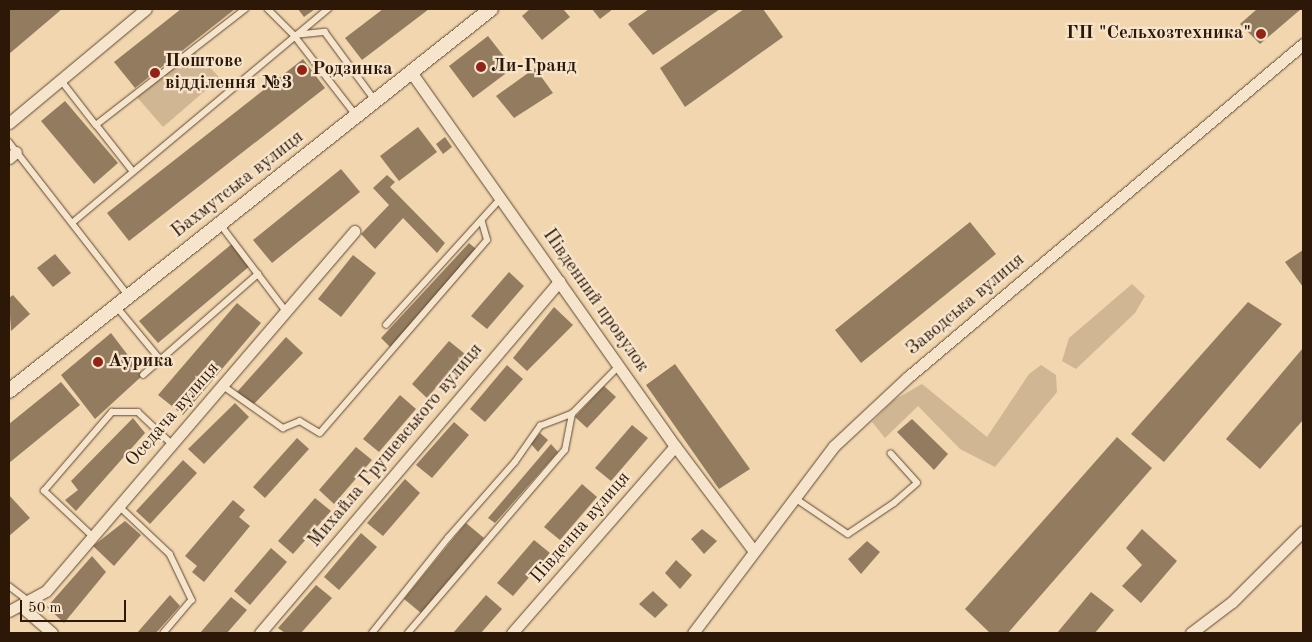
<!DOCTYPE html>
<html>
<head>
<meta charset="utf-8">
<style>
  body { margin:0 }
  #map { position:relative; width:1312px; height:642px; overflow:hidden; background:#f2d6b0; font-family:"Old Standard TT",serif }
  div>[style] { position:absolute }
  [style*='--x'] { left:calc(var(--x)*1px); top:calc(var(--y)*1px); width:calc(var(--w)*1px); rotate:calc(var(--a)*1deg) }
  .green>* { inset:0; background:#d1b693 }
  .building>* { inset:0; background:#937b5f }
  .roads { filter:drop-shadow(0 0 1px #5e4832) drop-shadow(0 0 1px #5e4832) }
  .service>* { height:5.5px; margin:-2.75px; padding:0 2.75px; transform-origin:2.75px; border-radius:2.75px; background:#f7e4cc }
  .minor>* { height:11px; margin:-5.5px; padding:0 5.5px; transform-origin:5.5px; border-radius:5.5px; background:#f7e4cc }
  .tertiary>* { height:14px; margin:-7px; padding:0 7px; transform-origin:7px; border-radius:7px; background:#f7e4cc }
  .dots>* { width:14px; height:14px; translate:-50% -50%; box-sizing:border-box; border:2px solid #f7e4cc; border-radius:50% }
  span { translate:-50% -50%; white-space:nowrap; text-align:center; line-height:1.15; -webkit-text-stroke:4.5px #f7e4cc; paint-order:stroke }
  .poi-label { font-size:19px; color:#2d1808; font-weight:700 }
  .right { translate:-100% -50%; text-align:right }
  .left { translate:0 -50%; text-align:left }
  .street-label { font-size:19px; color:#2d1808 }
  .frame { position:absolute; inset:0; border:10px solid #2d1808; pointer-events:none }
  .scale { position:absolute; left:20px; top:600px; width:106px; height:22px; box-sizing:border-box; border:2px solid #2d1808; border-top:0; padding-left:6px; font-size:15px; line-height:18px; white-space:nowrap; color:#2d1808; -webkit-text-stroke:4px #f7e4cc; paint-order:stroke }
</style>
</head>
<body>
<div id="map">
  <div class="green">
    <div style="clip-path:polygon(193px 50px,220px 78px,163px 127px,136px 96px)"></div>
    <div style="clip-path:polygon(1132px 284px,1145px 296px,1135px 313px,1076px 369px,1062px 361px,1069px 338px)"></div>
    <div style="clip-path:polygon(1041px 365px,1056px 375px,1057px 392px,995px 467px,960px 449px,918px 406px,885px 438px,872px 422px,894px 400px,922px 384px,987px 437px,1029px 374px)"></div>
  </div>
  <div class="building">
    <div style="clip-path:polygon(9px 9px,62px 9px,9px 54px)"></div>
    <div style="clip-path:polygon(181px 9px,235px 9px,135px 88px,114px 62px)"></div>
    <div style="clip-path:polygon(298px 9px,315px 9px,304px 17px)"></div>
    <div style="clip-path:polygon(383px 9px,429px 9px,362px 60px,345px 38px)"></div>
    <div style="clip-path:polygon(530px 9px,563px 9px,570px 17px,542px 40px,522px 16px)"></div>
    <div style="clip-path:polygon(592px 9px,613px 9px,600px 19px)"></div>
    <div style="clip-path:polygon(649px 9px,720px 9px,653px 55px,628px 24px)"></div>
    <div style="clip-path:polygon(744px 9px,763px 9px,783px 37px,685px 107px,660px 68px)"></div>
    <div style="clip-path:polygon(1257px 9px,1301px 9px,1260px 44px,1240px 24px)"></div>
    <div style="clip-path:polygon(488px 36px,513px 68px,473px 98px,449px 66px)"></div>
    <div style="clip-path:polygon(303px 59px,325px 88px,129px 241px,107px 213px)"></div>
    <div style="clip-path:polygon(535px 68px,553px 93px,514px 118px,496px 96px)"></div>
    <div style="clip-path:polygon(65px 101px,118px 163px,94px 184px,41px 121px)"></div>
    <div style="clip-path:polygon(418px 127px,437px 152px,399px 181px,380px 156px)"></div>
    <div style="clip-path:polygon(445px 137px,452px 147px,443px 154px,436px 144px)"></div>
    <div style="clip-path:polygon(341px 169px,360px 192px,272px 263px,253px 240px)"></div>
    <div style="clip-path:polygon(387px 175px,395px 182px,390px 187px,445px 243px,437px 253px,403px 218px,375px 249px,361px 234px,389px 205px,373px 188px)"></div>
    <div style="clip-path:polygon(970px 222px,996px 254px,861px 363px,835px 330px)"></div>
    <div style="clip-path:polygon(233px 243px,251px 265px,158px 343px,139px 321px)"></div>
    <div style="clip-path:polygon(469px 243px,476px 249px,390px 347px,381px 338px)"></div>
    <div style="clip-path:polygon(1303px 250px,1303px 287px,1285px 262px)"></div>
    <div style="clip-path:polygon(55px 254px,71px 273px,53px 287px,37px 268px)"></div>
    <div style="clip-path:polygon(353px 255px,376px 273px,341px 317px,318px 299px)"></div>
    <div style="clip-path:polygon(509px 272px,524px 286px,487px 329px,471px 316px)"></div>
    <div style="clip-path:polygon(13px 295px,30px 314px,11px 331px,9px 298px)"></div>
    <div style="clip-path:polygon(1248px 302px,1282px 324px,1164px 462px,1131px 434px)"></div>
    <div style="clip-path:polygon(237px 303px,261px 323px,183px 415px,158px 395px)"></div>
    <div style="clip-path:polygon(554px 307px,573px 325px,527px 371px,513px 358px)"></div>
    <div style="clip-path:polygon(111px 333px,143px 375px,95px 419px,61px 375px)"></div>
    <div style="clip-path:polygon(286px 337px,303px 353px,252px 406px,237px 392px)"></div>
    <div style="clip-path:polygon(449px 341px,465px 354px,427px 398px,412px 384px)"></div>
    <div style="clip-path:polygon(1303px 348px,1303px 420px,1260px 469px,1226px 439px)"></div>
    <div style="clip-path:polygon(675px 364px,750px 469px,719px 489px,646px 385px)"></div>
    <div style="clip-path:polygon(507px 365px,523px 379px,485px 422px,470px 409px)"></div>
    <div style="clip-path:polygon(61px 382px,80px 405px,9px 463px,9px 424px)"></div>
    <div style="clip-path:polygon(604px 386px,616px 397px,587px 428px,575px 417px)"></div>
    <div style="clip-path:polygon(400px 395px,416px 409px,379px 452px,363px 439px)"></div>
    <div style="clip-path:polygon(235px 403px,249px 417px,204px 464px,188px 449px)"></div>
    <div style="clip-path:polygon(133px 418px,145px 433px,76px 511px,65px 500px,78px 490px,71px 481px)"></div>
    <div style="clip-path:polygon(912px 419px,948px 454px,934px 470px,897px 432px)"></div>
    <div style="clip-path:polygon(454px 422px,469px 435px,432px 478px,416px 465px)"></div>
    <div style="clip-path:polygon(632px 425px,648px 438px,611px 481px,595px 468px)"></div>
    <div style="clip-path:polygon(540px 433px,548px 440px,538px 452px,531px 444px)"></div>
    <div style="clip-path:polygon(1117px 437px,1152px 468px,1008px 633px,990px 633px,965px 609px)"></div>
    <div style="clip-path:polygon(297px 438px,309px 449px,265px 498px,253px 487px)"></div>
    <div style="clip-path:polygon(551px 444px,558px 452px,495px 523px,488px 518px)"></div>
    <div style="clip-path:polygon(356px 447px,372px 460px,334px 504px,319px 490px)"></div>
    <div style="clip-path:polygon(183px 460px,197px 473px,150px 524px,136px 511px)"></div>
    <div style="clip-path:polygon(405px 479px,420px 493px,383px 536px,367px 523px)"></div>
    <div style="clip-path:polygon(582px 484px,597px 497px,560px 540px,544px 527px)"></div>
    <div style="clip-path:polygon(9px 495px,30px 518px,9px 536px)"></div>
    <div style="clip-path:polygon(315px 498px,331px 511px,293px 554px,278px 541px)"></div>
    <div style="clip-path:polygon(233px 500px,245px 510px,239px 517px,250px 526px,204px 582px,192px 572px,197px 566px,185px 556px)"></div>
    <div style="clip-path:polygon(125px 521px,141px 535px,114px 566px,93px 546px)"></div>
    <div style="clip-path:polygon(466px 523px,484px 538px,421px 613px,404px 599px)"></div>
    <div style="clip-path:polygon(702px 529px,717px 541px,704px 554px,691px 539px)"></div>
    <div style="clip-path:polygon(1142px 529px,1177px 561px,1141px 603px,1122px 586px,1142px 565px,1126px 548px)"></div>
    <div style="clip-path:polygon(361px 533px,377px 547px,339px 590px,324px 577px)"></div>
    <div style="clip-path:polygon(534px 540px,550px 553px,513px 596px,497px 583px)"></div>
    <div style="clip-path:polygon(867px 541px,880px 552px,861px 574px,848px 559px)"></div>
    <div style="clip-path:polygon(271px 548px,287px 562px,250px 605px,234px 591px)"></div>
    <div style="clip-path:polygon(92px 556px,106px 572px,64px 623px,47px 607px)"></div>
    <div style="clip-path:polygon(676px 560px,692px 575px,680px 589px,665px 573px)"></div>
    <div style="clip-path:polygon(316px 585px,332px 598px,301px 633px,285px 633px,278px 628px)"></div>
    <div style="clip-path:polygon(653px 591px,668px 605px,655px 618px,639px 604px)"></div>
    <div style="clip-path:polygon(1091px 592px,1114px 610px,1095px 633px,1057px 633px)"></div>
    <div style="clip-path:polygon(170px 595px,180px 606px,156px 633px,137px 633px)"></div>
    <div style="clip-path:polygon(486px 595px,502px 609px,481px 633px,453px 633px)"></div>
    <div style="clip-path:polygon(231px 597px,247px 610px,227px 633px,200px 633px)"></div>
  </div>
  <div class="roads">
    <div class="service">
      <div style="--x:268;--y:9;--w:37;--a:45"></div>
      <div style="--x:294;--y:35;--w:31;--a:-6"></div>
      <div style="--x:325;--y:32;--w:84;--a:53.7"></div>
      <div style="--x:294;--y:35;--w:101;--a:52.2"></div>
      <div style="--x:61;--y:80;--w:57;--a:52.1"></div>
      <div style="--x:9;--y:142;--w:194;--a:52.1"></div>
      <div style="--x:133;--y:172;--w:60;--a:-128.2"></div>
      <div style="--x:96;--y:125;--w:189;--a:-37.9"></div>
      <div style="--x:72;--y:223;--w:334;--a:-39.9"></div>
      <div style="--x:221;--y:225;--w:108;--a:52.9"></div>
      <div style="--x:117;--y:307;--w:67;--a:50.4"></div>
      <div style="--x:386;--y:325;--w:171;--a:-47.8"></div>
      <div style="--x:143;--y:375;--w:153;--a:-41.3"></div>
      <div style="--x:222;--y:385;--w:75;--a:35.2"></div>
      <div style="--x:283;--y:428;--w:18;--a:-22"></div>
      <div style="--x:300;--y:421;--w:23;--a:31"></div>
      <div style="--x:320;--y:433;--w:255;--a:-49.1"></div>
      <div style="--x:487;--y:240;--w:19;--a:-106"></div>
      <div style="--x:795;--y:498;--w:64;--a:34.2"></div>
      <div style="--x:848;--y:534;--w:55;--a:-34"></div>
      <div style="--x:894;--y:503;--w:30;--a:-41"></div>
      <div style="--x:917;--y:483;--w:39;--a:-132"></div>
      <div style="--x:119;--y:506;--w:70;--a:43.3"></div>
      <div style="--x:170;--y:554;--w:51;--a:64.4"></div>
      <div style="--x:192;--y:600;--w:43;--a:130.3"></div>
      <div style="--x:93;--y:537;--w:67;--a:-136.8"></div>
      <div style="--x:44;--y:491;--w:104;--a:-49.3"></div>
      <div style="--x:112;--y:412;--w:26;--a:0"></div>
      <div style="--x:138;--y:412;--w:47;--a:43.3"></div>
      <div style="--x:9;--y:586;--w:25;--a:37"></div>
      <div style="--x:372;--y:633;--w:122;--a:-51.3"></div>
      <div style="--x:448;--y:538;--w:101;--a:-48.6"></div>
      <div style="--x:515;--y:462;--w:44;--a:-55.2"></div>
      <div style="--x:540;--y:426;--w:34;--a:-21"></div>
      <div style="--x:572;--y:414;--w:67;--a:-45.6"></div>
      <div style="--x:408;--y:633;--w:241;--a:-49.4"></div>
      <div style="--x:565;--y:450;--w:37;--a:-79"></div>
    </div>
    <div class="minor">
      <div style="--x:411;--y:72;--w:458;--a:54.8"></div>
      <div style="--x:675;--y:446;--w:130;--a:53.1"></div>
      <div style="--x:9;--y:123;--w:178;--a:-39.8"></div>
      <div style="--x:9;--y:158;--w:9;--a:-41"></div>
      <div style="--x:21;--y:606;--w:41;--a:41.1"></div>
      <div style="--x:9;--y:611;--w:42;--a:-28.4"></div>
      <div style="--x:46;--y:591;--w:474;--a:-49.4"></div>
      <div style="--x:260;--y:633;--w:462;--a:-49.6"></div>
      <div style="--x:512;--y:633;--w:248;--a:-48.9"></div>
      <div style="--x:693;--y:633;--w:234;--a:-53"></div>
      <div style="--x:834;--y:446;--w:101;--a:-43"></div>
      <div style="--x:908;--y:377;--w:517;--a:-40.13"></div>
      <div style="--x:1191;--y:633;--w:51;--a:-37.1"></div>
      <div style="--x:1232;--y:602;--w:100;--a:-45"></div>
    </div>
    <div class="tertiary">
      <div style="--x:9;--y:391;--w:615;--a:-38.4"></div>
    </div>
  </div>
  <div class="dots">
    <div style="left:1261px;top:34px;background:#8f2418"></div>
    <div style="left:481px;top:67px;background:#8f2418"></div>
    <div style="left:302px;top:70px;background:#8f2418"></div>
    <div style="left:155px;top:73px;background:#8f2418"></div>
    <div style="left:98px;top:362px;background:#8f2418"></div>
  </div>
  <div class="poi-label">
    <span class="right" style="left:1251px;top:34px">ГП "Сельхозтехника"</span>
    <span class="left" style="left:165px;top:73px">Поштове<br>відділення №3</span>
    <span class="left" style="left:491px;top:67px">Ли-Гранд</span>
    <span class="left" style="left:312px;top:70px">Родзинка</span>
    <span class="left" style="left:108px;top:362px">Аурика</span>
  </div>
  <div class="street-label">
    <span style="left:238px;top:185px;rotate:-38deg">Бахмутська вулиця</span>
    <span style="left:595px;top:301px;rotate:55deg">Південний провулок</span>
    <span style="left:966px;top:305px;rotate:-40deg">Заводська вулиця</span>
    <span style="left:173px;top:415px;rotate:-49deg">Оседача вулиця</span>
    <span style="left:396px;top:446px;rotate:-50deg">Михайла Грушевського вулиця</span>
    <span style="left:581px;top:528px;rotate:-49deg">Південна вулиця</span>
  </div>
  <div class="frame"></div>
  <div class="scale">50 m</div>
</div>
</body>
</html>
